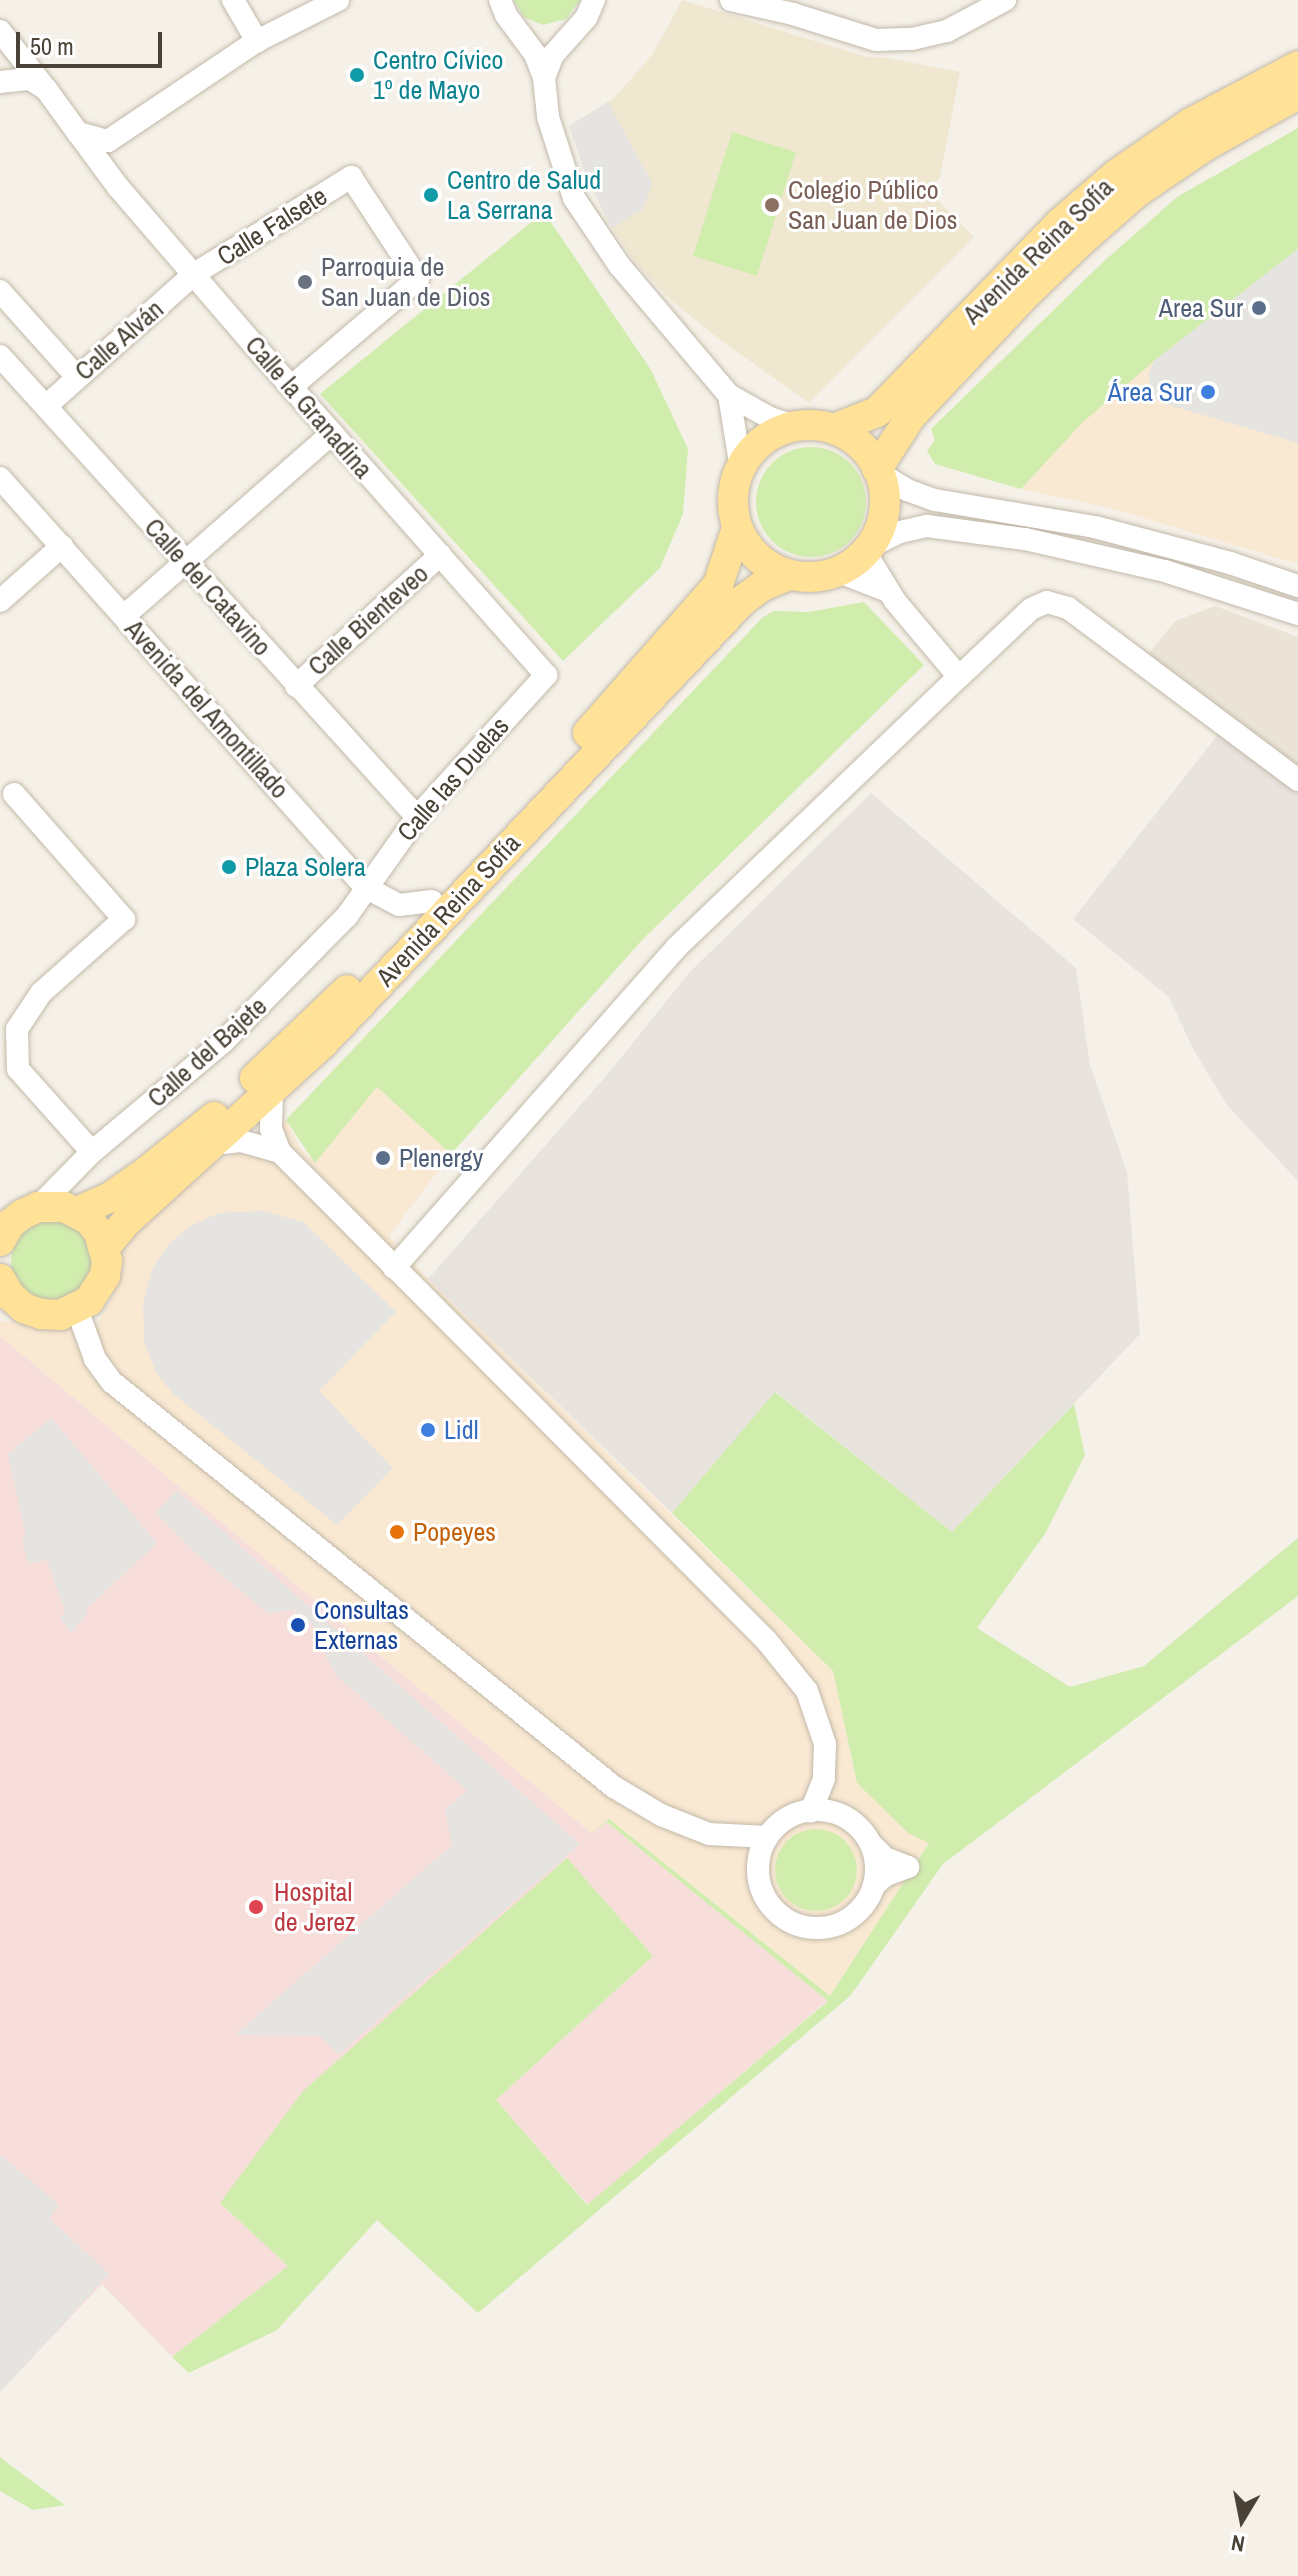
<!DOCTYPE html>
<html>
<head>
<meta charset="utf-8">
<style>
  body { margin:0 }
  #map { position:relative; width:1298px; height:2576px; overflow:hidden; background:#f5f1e8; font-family:"Archivo Narrow",sans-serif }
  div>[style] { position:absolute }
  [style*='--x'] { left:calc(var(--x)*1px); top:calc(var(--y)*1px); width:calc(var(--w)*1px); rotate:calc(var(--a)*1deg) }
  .residential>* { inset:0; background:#eae3d6 }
  .commercial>* { inset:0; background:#f9e8d2 }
  .industrial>* { inset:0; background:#e8e3dd }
  .education>* { inset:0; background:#f0e7d1 }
  .medical>* { inset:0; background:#f7dedb }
  .green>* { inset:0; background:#d1edae }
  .round { border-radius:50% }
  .parking>* { inset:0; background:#e6e4e0 }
  .roads { filter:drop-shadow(0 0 2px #c2b9aa) drop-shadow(0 0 2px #c2b9aa) }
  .minor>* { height:22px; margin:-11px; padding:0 11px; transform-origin:11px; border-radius:11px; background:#fff }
  .minor>.ring { margin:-11px; padding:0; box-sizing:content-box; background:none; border:22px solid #fff; border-radius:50% }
  .major>* { height:30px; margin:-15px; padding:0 15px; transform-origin:15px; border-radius:15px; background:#ffe198 }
  .major>.ring { margin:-15px; padding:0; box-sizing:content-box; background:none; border:30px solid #ffe198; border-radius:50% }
  .dots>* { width:22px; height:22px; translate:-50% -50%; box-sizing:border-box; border:4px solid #fff; border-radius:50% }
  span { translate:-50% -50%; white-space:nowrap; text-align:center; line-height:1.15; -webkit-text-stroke:6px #fff; paint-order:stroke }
  .culture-label { font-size:26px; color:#0d838f }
  .left { translate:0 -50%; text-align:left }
  .education-label { font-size:26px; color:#785e54 }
  .street-label { font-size:26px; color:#4a4236 }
  .worship-label { font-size:26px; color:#5b616d }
  .service-label { font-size:26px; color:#4e5e75 }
  .right { translate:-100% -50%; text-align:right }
  .shop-label { font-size:26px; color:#366cbe }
  .food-label { font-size:26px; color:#c56008 }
  .transit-label { font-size:26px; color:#164399 }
  .health-label { font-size:26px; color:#be3a42 }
  .north { position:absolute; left:1202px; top:2480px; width:80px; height:80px; -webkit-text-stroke:6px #fff; paint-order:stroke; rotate:190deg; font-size:22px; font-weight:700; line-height:32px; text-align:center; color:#4a4236 }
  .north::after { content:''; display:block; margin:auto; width:28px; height:36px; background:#4a4236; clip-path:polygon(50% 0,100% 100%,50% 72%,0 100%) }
  .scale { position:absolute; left:16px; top:32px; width:146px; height:36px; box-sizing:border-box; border:4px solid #4a4236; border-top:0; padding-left:10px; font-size:24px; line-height:28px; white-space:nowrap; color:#4a4236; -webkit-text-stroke:6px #fff; paint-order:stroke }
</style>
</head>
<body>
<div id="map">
  <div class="residential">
    <div style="clip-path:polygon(1215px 606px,1298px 637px,1298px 767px,1148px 655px,1175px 621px)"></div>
  </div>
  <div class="commercial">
    <div style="clip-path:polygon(1298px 249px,1298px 564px,1107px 507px,1021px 489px,1082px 423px,1154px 361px)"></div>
    <div style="clip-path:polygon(377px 1087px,451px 1154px,389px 1236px,428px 1279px,833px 1671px,857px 1783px,929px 1842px,830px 1996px,609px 1819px,591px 1833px,0 1336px,0 1321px,98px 1323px,113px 1295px,117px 1251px,204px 1167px,235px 1154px,286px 1120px,300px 1148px,315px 1162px)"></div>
  </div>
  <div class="industrial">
    <div style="clip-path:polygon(1220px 732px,1298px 791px,1298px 1181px,1227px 1105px,1193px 1049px,1169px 997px,1073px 919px)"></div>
    <div style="clip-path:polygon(871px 793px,1076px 968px,1090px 1065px,1127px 1172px,1140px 1334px,952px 1532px,776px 1392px,672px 1513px,428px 1279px,607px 1075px,689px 973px)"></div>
  </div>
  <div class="education">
    <div style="clip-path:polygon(682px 0,867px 57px,888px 58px,960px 72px,940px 177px,929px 191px,974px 237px,809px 403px,719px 339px,672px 301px,635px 262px,607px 220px,586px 176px,569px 126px,614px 98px,652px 55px)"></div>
  </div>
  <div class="medical">
    <div style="clip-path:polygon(0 1336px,591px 1833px,607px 1822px,828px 2000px,588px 2205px,496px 2100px,653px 1956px,566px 1858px,221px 2204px,288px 2266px,172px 2357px,102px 2284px,0 2392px)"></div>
  </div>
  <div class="green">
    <div style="clip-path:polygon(514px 0,580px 0,566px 19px,543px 25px,524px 17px)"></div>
    <div style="clip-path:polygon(1298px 128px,1298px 249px,1154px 361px,1082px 423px,1021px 489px,935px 464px,927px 451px,935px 440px,931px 429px,1102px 263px,1177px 197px)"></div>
    <div style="clip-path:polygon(732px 132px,796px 152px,757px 276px,693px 256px)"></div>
    <div style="clip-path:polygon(544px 212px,651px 370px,688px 449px,683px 514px,660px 568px,563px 661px,320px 394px)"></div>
    <div class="round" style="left:756px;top:447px;width:110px;height:110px"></div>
    <div style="clip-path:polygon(864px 602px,924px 665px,643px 939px,451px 1154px,377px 1087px,315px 1163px,286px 1120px,763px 617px,774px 611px,809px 612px)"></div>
    <div class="round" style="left:11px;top:1220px;width:82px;height:82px"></div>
    <div style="clip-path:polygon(775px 1392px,952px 1532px,1074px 1404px,1085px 1455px,1045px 1534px,977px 1628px,1070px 1687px,1144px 1666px,1298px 1538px,1298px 1596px,943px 1864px,851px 1995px,478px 2313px,377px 2220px,277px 2330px,189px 2373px,172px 2357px,288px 2266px,220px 2203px,303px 2091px,567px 1858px,653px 1956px,496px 2100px,587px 2205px,828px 2001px,607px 1822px,591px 1833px,609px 1819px,830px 1996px,929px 1843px,908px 1833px,857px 1783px,833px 1671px,672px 1513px)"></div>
    <div class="round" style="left:775px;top:1829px;width:82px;height:82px"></div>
    <div style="clip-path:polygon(0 2457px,10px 2465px,65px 2505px,33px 2510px,0 2491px)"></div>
  </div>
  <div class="parking">
    <div style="clip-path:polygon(608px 102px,652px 183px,643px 209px,612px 228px,586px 176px,569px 126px)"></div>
    <div style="clip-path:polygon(1298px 249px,1298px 443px,1162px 403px,1153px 397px,1148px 375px,1154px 361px)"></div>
    <div style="clip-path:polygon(263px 1211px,303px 1222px,396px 1312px,319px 1391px,393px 1468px,337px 1525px,172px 1393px,156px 1372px,144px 1342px,143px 1302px,153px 1267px,169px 1244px,190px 1226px,219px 1213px)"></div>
    <div style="clip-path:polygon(51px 1418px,157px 1543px,85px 1610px,88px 1614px,71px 1632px,60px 1619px,65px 1611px,47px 1560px,28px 1563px,22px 1540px,26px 1537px,8px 1454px)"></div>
    <div style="clip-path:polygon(176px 1490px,580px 1844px,339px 2054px,320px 2036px,235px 2035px,452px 1845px,445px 1810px,467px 1790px,338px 1677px,325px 1655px,323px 1635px,294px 1610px,268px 1613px,195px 1553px,156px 1513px)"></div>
    <div style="clip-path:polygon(0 2154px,59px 2205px,49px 2218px,109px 2274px,0 2392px)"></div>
  </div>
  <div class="roads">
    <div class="minor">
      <div style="--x:233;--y:0;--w:48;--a:59.7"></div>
      <div style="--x:500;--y:0;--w:16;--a:68"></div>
      <div style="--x:506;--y:15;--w:49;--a:53.4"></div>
      <div style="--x:535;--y:54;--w:26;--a:69"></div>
      <div style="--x:544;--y:78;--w:39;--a:84"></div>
      <div style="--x:548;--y:117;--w:85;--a:72.2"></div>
      <div style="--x:574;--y:198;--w:81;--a:56.1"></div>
      <div style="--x:619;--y:265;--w:170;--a:49.8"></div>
      <div style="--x:729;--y:395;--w:47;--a:29.3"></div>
      <div style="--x:770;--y:418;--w:28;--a:19"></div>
      <div style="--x:731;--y:0;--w:64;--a:12.7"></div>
      <div style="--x:793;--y:14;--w:87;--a:17.4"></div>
      <div style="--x:876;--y:40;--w:36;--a:-2"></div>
      <div style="--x:912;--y:39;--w:36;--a:-13"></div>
      <div style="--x:947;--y:31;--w:66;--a:-28.1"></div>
      <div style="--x:0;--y:31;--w:73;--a:51.7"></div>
      <div style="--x:544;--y:78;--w:25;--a:-69"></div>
      <div style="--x:553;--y:55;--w:50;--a:-48.3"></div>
      <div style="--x:586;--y:18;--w:20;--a:-66"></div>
      <div style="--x:0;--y:82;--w:30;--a:-6"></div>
      <div style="--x:30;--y:79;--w:19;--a:32"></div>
      <div style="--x:46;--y:89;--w:54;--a:54"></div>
      <div style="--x:78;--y:133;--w:31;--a:15"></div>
      <div style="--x:108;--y:141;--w:179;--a:-33.9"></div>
      <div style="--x:257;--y:41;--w:91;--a:-26.8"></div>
      <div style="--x:0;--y:291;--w:115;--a:48.2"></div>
      <div style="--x:0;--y:356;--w:622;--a:47.87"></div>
      <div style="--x:729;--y:395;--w:75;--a:80.8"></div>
      <div style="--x:46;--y:406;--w:198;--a:-41.7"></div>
      <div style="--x:194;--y:274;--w:185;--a:-31.7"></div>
      <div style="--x:351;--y:177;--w:122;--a:56.7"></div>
      <div style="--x:418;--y:279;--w:167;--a:139.6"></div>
      <div style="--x:879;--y:473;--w:33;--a:31"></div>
      <div style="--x:907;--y:490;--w:30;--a:20"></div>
      <div style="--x:935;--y:500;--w:162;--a:9.6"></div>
      <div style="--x:1095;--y:527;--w:140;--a:14.9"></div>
      <div style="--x:1230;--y:563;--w:72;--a:18.7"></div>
      <div style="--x:0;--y:478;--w:548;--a:48.25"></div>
      <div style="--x:365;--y:887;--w:38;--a:28"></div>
      <div style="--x:399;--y:905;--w:33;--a:-7"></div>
      <div style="--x:869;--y:547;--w:34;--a:-26"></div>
      <div style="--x:900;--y:532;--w:28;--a:-13"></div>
      <div style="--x:927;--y:526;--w:99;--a:7.6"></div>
      <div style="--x:1025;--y:539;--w:144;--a:12.9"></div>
      <div style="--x:1165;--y:571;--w:140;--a:17.9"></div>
      <div style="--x:865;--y:552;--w:57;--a:58.5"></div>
      <div style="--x:895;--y:601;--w:99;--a:49.9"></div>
      <div style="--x:959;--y:677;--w:99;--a:-43.4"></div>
      <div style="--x:1031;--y:609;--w:17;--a:-24"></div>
      <div style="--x:1047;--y:602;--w:22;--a:16"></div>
      <div style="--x:1068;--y:608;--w:287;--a:36.8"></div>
      <div style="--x:839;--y:572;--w:53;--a:21.2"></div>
      <div style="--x:0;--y:601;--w:83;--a:-41.6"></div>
      <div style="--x:124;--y:616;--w:277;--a:-41.3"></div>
      <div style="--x:296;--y:686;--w:195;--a:-42.3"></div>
      <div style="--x:14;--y:794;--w:167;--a:48.7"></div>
      <div style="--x:124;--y:919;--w:111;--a:138.3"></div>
      <div style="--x:41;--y:993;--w:43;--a:123.7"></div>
      <div style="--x:17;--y:1029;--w:40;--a:88.6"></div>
      <div style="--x:18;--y:1069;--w:111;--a:48.3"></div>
      <div style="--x:272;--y:1089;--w:40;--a:91.4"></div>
      <div style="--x:271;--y:1129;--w:25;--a:69"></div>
      <div style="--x:280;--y:1152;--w:689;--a:45.12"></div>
      <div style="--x:766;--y:1640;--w:65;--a:51.2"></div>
      <div style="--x:807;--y:1691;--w:56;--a:71.2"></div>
      <div style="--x:825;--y:1744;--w:35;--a:92"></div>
      <div style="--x:824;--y:1779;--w:35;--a:112"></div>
      <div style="--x:213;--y:1144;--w:28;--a:-6"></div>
      <div style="--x:241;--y:1141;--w:41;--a:15.8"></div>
      <div style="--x:38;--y:1207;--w:77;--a:-45.5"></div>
      <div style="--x:92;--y:1152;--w:171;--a:-40"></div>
      <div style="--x:223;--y:1042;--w:177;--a:-45.5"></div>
      <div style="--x:347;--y:916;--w:121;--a:-54.7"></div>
      <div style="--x:417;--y:817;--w:192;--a:-47.7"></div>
      <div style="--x:546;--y:675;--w:441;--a:-131.5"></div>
      <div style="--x:254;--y:345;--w:208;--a:-130.7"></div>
      <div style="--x:118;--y:187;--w:67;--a:-126.5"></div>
      <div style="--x:394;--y:1268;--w:428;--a:-48.6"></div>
      <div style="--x:677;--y:947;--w:390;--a:-43.8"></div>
      <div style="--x:77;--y:1309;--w:53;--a:70.2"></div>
      <div style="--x:95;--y:1359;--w:29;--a:54"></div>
      <div style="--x:112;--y:1382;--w:645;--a:38.9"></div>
      <div style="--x:614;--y:1787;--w:55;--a:30.8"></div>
      <div style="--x:661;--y:1815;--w:52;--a:21.6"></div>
      <div style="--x:709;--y:1834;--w:58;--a:3"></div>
      <div class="ring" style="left:758px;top:1810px;width:96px;height:96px"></div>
      <div style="--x:870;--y:1843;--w:21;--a:45"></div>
      <div style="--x:885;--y:1858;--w:25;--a:21"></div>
      <div style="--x:908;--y:1867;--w:23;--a:160"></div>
      <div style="--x:886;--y:1875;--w:16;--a:140"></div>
    </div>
    <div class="major">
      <div class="ring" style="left:733px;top:425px;width:122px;height:122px"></div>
      <div style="--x:834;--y:429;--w:46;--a:-21.6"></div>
      <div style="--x:877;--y:412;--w:263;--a:-45.9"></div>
      <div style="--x:1060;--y:223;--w:75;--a:-40.7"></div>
      <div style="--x:1117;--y:174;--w:90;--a:-34.6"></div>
      <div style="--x:1191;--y:123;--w:121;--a:-28"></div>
      <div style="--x:877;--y:469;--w:63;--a:-57.3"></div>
      <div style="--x:911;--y:416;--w:163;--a:-46.7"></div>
      <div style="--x:1023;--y:297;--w:79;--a:-44"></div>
      <div style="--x:1080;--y:242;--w:76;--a:-41.3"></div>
      <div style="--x:1137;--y:192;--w:82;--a:-34.1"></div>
      <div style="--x:1205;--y:146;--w:107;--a:-29.2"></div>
      <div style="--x:588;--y:733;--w:197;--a:-48.7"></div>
      <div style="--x:718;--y:585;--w:60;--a:-71.6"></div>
      <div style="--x:255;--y:1078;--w:127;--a:-43.7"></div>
      <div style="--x:77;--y:1212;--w:35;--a:-24"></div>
      <div style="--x:109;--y:1198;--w:39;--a:-35"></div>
      <div style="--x:141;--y:1176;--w:94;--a:-38.9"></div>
      <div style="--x:0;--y:1241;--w:20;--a:-60"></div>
      <div style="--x:10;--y:1224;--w:16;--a:-38"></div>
      <div style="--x:23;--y:1214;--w:17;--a:-25"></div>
      <div style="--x:38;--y:1207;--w:26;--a:0"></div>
      <div style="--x:64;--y:1207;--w:28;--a:27"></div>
      <div style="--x:89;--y:1220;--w:16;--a:52"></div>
      <div style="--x:99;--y:1233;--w:29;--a:74"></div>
      <div style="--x:107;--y:1261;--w:15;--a:98"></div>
      <div style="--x:105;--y:1276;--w:30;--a:123"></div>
      <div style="--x:89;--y:1301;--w:32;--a:154"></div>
      <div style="--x:60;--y:1315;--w:19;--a:-177"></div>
      <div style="--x:41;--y:1314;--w:18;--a:-161"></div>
      <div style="--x:24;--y:1308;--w:18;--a:-139"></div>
      <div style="--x:10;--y:1296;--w:20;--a:-120"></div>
      <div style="--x:105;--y:1247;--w:35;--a:-50"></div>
      <div style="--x:128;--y:1220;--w:263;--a:-42.2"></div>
      <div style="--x:323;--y:1043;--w:610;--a:-46.53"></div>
      <div style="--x:743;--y:600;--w:24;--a:-36"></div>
      <div style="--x:762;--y:586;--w:29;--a:-22"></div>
    </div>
  </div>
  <div class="dots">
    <div style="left:357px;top:75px;background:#0f9aa8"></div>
    <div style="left:431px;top:195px;background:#0f9aa8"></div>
    <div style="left:772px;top:205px;background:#8d6e63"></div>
    <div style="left:305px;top:282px;background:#6b7280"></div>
    <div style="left:1259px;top:308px;background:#5c6f8a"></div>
    <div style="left:1208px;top:392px;background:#3f7fe0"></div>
    <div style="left:229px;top:867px;background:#0f9aa8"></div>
    <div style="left:383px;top:1158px;background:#5c6f8a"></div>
    <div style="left:428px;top:1430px;background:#3f7fe0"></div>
    <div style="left:397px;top:1532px;background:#e8710a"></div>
    <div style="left:298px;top:1625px;background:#1a4fb4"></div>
    <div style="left:256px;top:1907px;background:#e0444e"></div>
  </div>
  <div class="culture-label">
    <span class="left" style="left:373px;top:75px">Centro Cívico<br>1º de Mayo</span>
    <span class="left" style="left:447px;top:195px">Centro de Salud<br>La Serrana</span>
    <span class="left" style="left:245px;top:867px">Plaza Solera</span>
  </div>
  <div class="education-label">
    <span class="left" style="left:788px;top:205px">Colegio Público<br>San Juan de Dios</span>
  </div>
  <div class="street-label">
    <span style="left:272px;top:226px;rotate:-32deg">Calle Falsete</span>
    <span style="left:1038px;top:251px;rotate:-44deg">Avenida Reina Sofía</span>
    <span style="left:119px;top:340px;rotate:-41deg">Calle Alván</span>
    <span style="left:309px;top:407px;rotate:49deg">Calle la Granadina</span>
    <span style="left:208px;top:587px;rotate:48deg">Calle del Catavino</span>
    <span style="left:368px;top:620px;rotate:-42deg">Calle Bienteveo</span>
    <span style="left:207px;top:709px;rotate:48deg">Avenida del Amontillado</span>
    <span style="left:453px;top:779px;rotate:-49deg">Calle las Duelas</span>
    <span style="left:448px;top:910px;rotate:-47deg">Avenida Reina Sofía</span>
    <span style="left:207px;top:1052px;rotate:-42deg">Calle del Bajete</span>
  </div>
  <div class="worship-label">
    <span class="left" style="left:321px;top:282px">Parroquia de<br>San Juan de Dios</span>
  </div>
  <div class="service-label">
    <span class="right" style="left:1243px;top:308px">Area Sur</span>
    <span class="left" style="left:399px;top:1158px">Plenergy</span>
  </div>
  <div class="shop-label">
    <span class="right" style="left:1192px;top:392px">Área Sur</span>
    <span class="left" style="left:444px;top:1430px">Lidl</span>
  </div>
  <div class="food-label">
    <span class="left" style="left:413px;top:1532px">Popeyes</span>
  </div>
  <div class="transit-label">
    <span class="left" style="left:314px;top:1625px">Consultas<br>Externas</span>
  </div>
  <div class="health-label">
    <span class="left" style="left:274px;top:1907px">Hospital<br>de Jerez</span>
  </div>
  <div class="north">N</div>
  <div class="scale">50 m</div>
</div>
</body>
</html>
